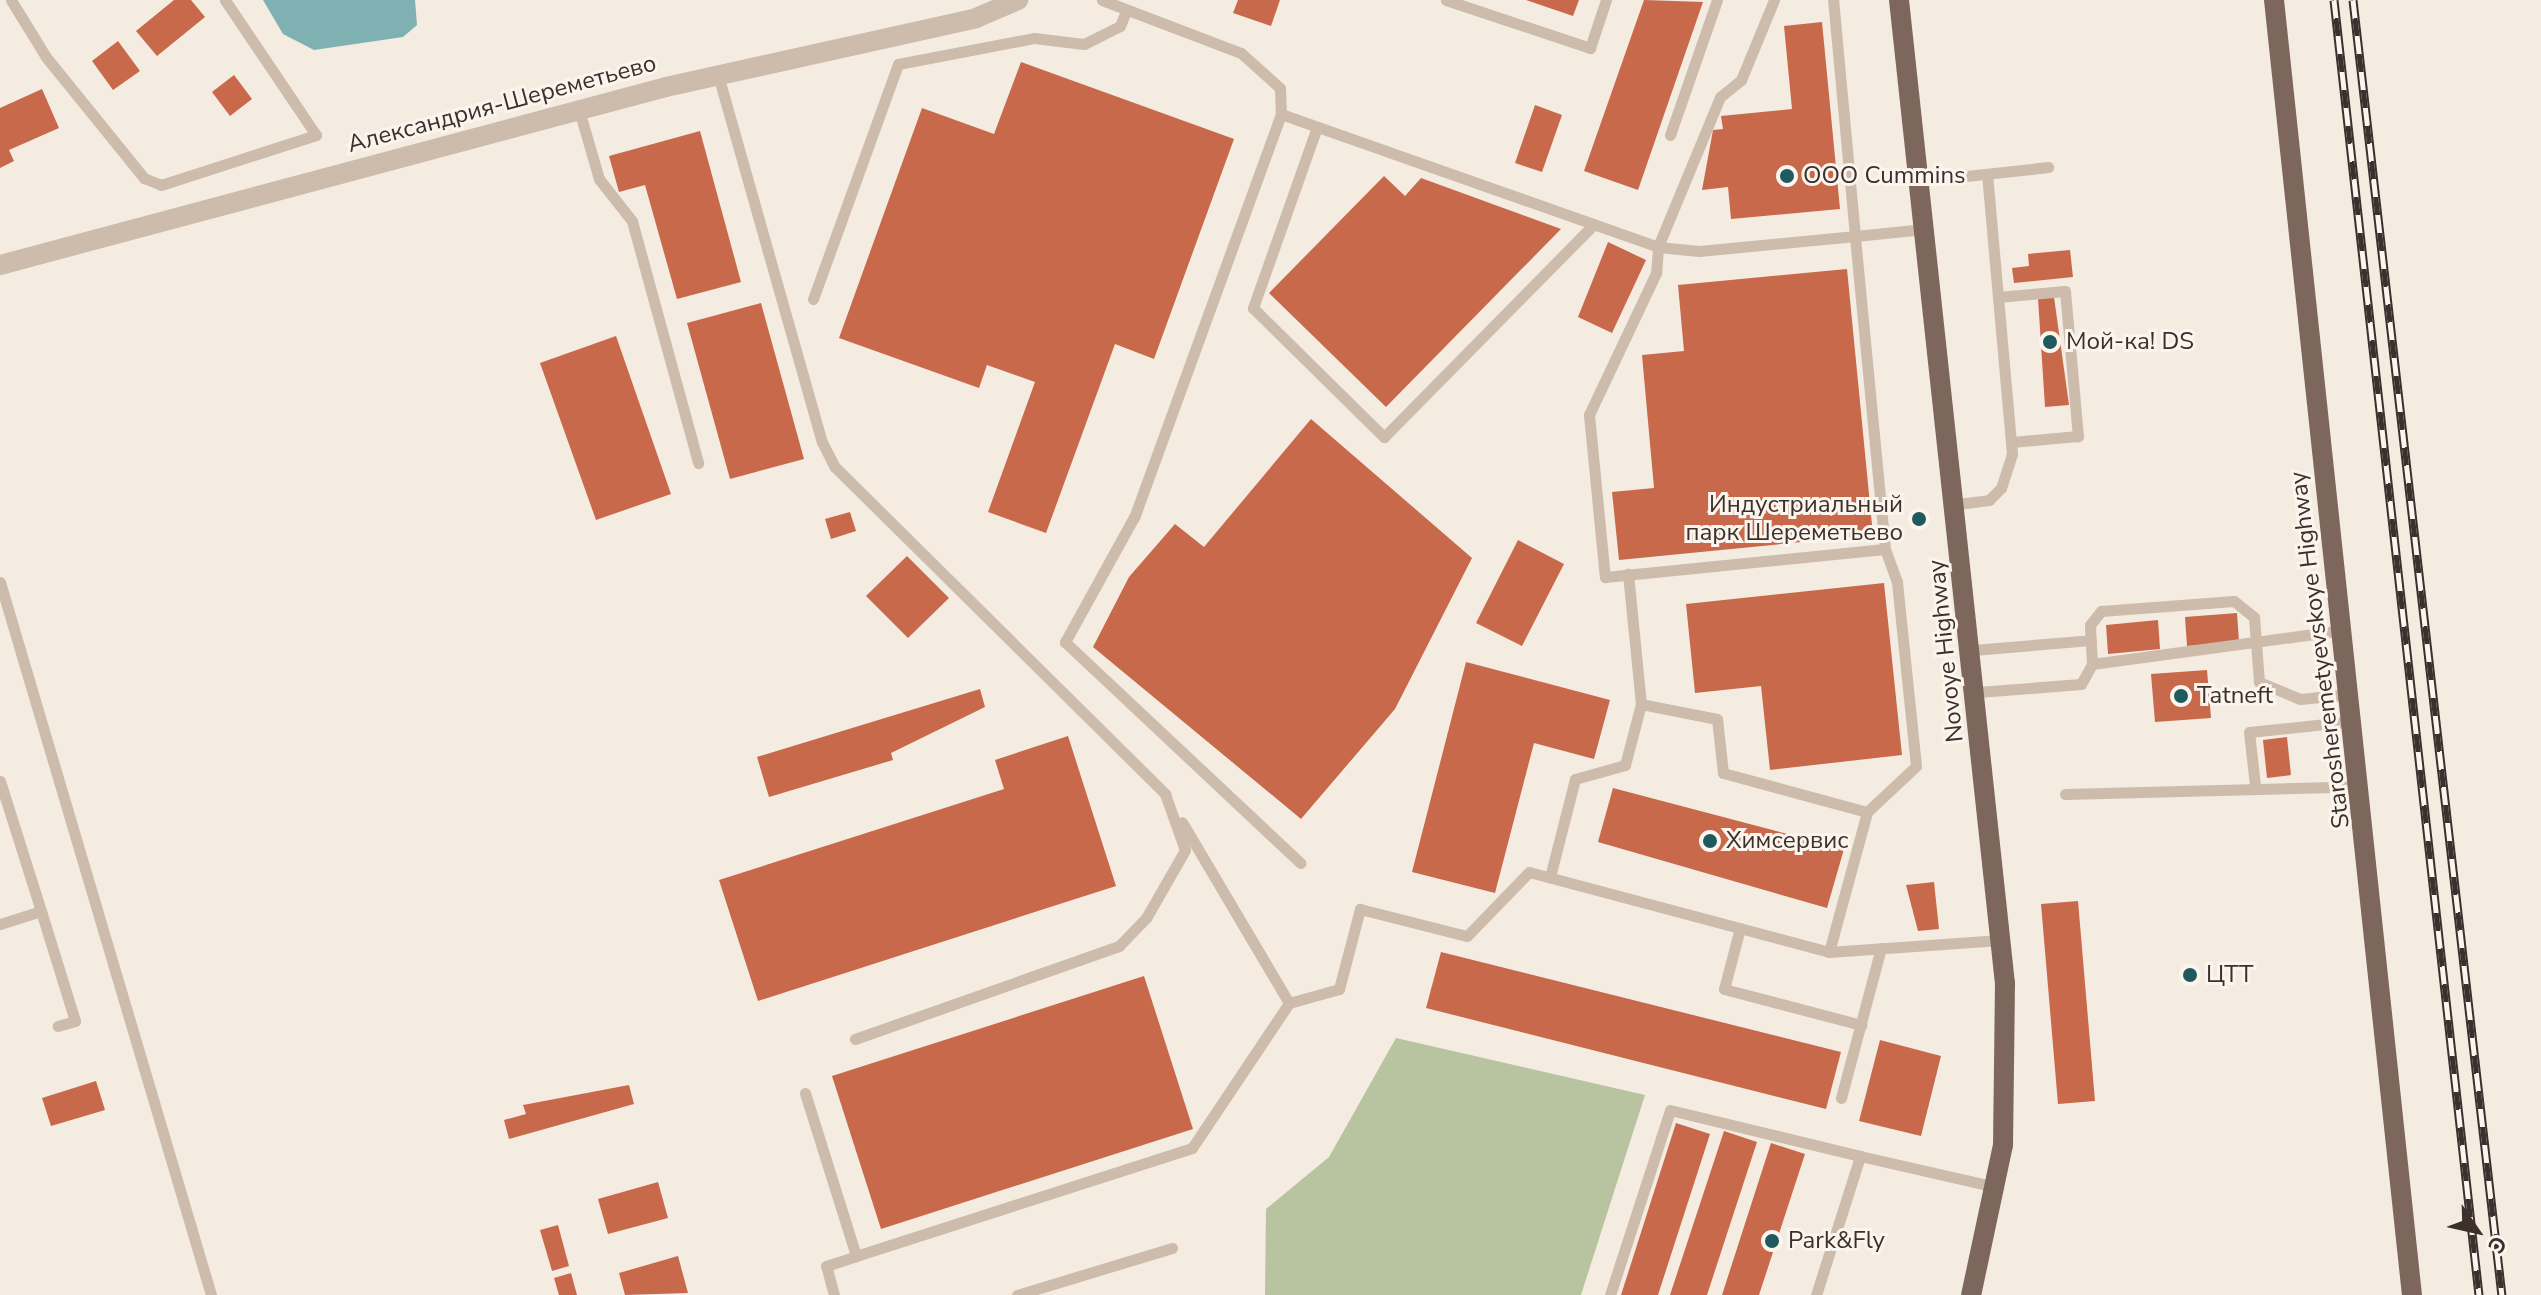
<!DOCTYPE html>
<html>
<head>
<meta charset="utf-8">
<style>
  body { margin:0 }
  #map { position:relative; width:2541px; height:1295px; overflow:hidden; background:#f4ebe1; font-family:"Nunito Sans",sans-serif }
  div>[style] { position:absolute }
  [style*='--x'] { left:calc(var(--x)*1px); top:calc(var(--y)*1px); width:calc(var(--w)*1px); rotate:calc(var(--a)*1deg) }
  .green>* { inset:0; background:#b8c4a0 }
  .water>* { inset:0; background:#7fb0b2 }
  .building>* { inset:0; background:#c8694b }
  .lane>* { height:11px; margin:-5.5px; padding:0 5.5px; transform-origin:5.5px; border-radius:5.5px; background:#cdbbac }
  .street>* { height:20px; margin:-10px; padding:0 10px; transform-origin:10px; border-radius:10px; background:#cdbbac }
  .primary>* { height:20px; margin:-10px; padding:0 10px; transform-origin:10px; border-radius:10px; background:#7d675c }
  .rail>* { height:9px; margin-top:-4.5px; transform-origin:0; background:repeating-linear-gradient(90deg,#fbf5ee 0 18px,#3b302b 0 36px); box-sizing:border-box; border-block:2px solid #3b302b }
  .dots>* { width:22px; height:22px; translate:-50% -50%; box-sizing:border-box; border:4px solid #fbf5ee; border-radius:50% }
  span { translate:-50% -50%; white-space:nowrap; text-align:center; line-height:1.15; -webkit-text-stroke:6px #fbf5ee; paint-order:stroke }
  .street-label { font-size:24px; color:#3b302b }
  .poi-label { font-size:24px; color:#3b302b }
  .left { translate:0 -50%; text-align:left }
  .right { translate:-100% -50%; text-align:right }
  .north { position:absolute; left:2437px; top:1191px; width:80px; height:80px; -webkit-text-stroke:6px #fbf5ee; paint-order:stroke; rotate:124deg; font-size:22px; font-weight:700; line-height:32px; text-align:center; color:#3b302b }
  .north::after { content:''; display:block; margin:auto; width:28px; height:36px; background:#3b302b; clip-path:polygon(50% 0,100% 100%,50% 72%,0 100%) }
</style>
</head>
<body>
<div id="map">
  <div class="green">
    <div style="clip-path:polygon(1396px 1038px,1645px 1095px,1581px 1295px,1265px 1295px,1266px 1209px,1329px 1157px)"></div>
  </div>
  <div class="water">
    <div style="clip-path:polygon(263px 0,415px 0,417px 25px,403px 37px,314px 50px,283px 34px)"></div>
  </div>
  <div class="building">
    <div style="clip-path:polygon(174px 0,191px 0,205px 17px,157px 56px,136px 31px)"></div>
    <div style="clip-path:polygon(1238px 0,1280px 0,1271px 26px,1233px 13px)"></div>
    <div style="clip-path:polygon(1526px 0,1579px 0,1573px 16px)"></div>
    <div style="clip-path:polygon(1644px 0,1703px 2px,1638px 190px,1584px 171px)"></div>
    <div style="clip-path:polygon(1822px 22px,1840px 209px,1731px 219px,1728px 187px,1702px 190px,1713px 130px,1723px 129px,1721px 116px,1792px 109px,1784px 26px)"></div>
    <div style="clip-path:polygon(118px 41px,140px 71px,113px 90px,92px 61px)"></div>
    <div style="clip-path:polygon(1021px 62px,1234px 139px,1154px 359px,1115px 344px,1046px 533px,988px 512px,1035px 382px,987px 365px,979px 388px,839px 338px,922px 108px,994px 134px)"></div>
    <div style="clip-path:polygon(234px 75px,252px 99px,230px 116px,212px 92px)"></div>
    <div style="clip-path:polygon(42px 89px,59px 128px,9px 150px,14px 161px,0 168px,0 108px)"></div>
    <div style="clip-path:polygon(1535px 105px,1562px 115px,1542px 172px,1515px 163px)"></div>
    <div style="clip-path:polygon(700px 131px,741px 282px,677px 299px,645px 185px,619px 192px,609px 156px)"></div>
    <div style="clip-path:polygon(1384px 176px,1405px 196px,1421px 178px,1561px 229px,1386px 407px,1269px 293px)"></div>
    <div style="clip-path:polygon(1608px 242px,1646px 260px,1612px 333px,1578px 317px)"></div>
    <div style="clip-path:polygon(2070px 250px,2073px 277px,2014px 283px,2012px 268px,2029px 266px,2028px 254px)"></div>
    <div style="clip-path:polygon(1847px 269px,1873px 535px,1619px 560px,1612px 492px,1654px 488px,1642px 355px,1684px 351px,1678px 285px)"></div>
    <div style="clip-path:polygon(2054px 297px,2069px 405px,2045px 407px,2038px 298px)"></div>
    <div style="clip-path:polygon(761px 303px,804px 459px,730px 479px,687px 323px)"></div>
    <div style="clip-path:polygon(616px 336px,671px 494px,596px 520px,540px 363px)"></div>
    <div style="clip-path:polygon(1311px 419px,1472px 558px,1395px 709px,1301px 819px,1093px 647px,1129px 577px,1175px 524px,1204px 547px)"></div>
    <div style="clip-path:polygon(850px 512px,856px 531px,831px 539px,825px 519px)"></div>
    <div style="clip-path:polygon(1518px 540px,1564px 564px,1522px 646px,1476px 623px)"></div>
    <div style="clip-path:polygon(907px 556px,949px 598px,908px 638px,866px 596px)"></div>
    <div style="clip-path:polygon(1884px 583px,1902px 755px,1770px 770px,1761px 686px,1695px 693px,1686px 604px)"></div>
    <div style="clip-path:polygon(2237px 613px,2239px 642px,2187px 646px,2185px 617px)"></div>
    <div style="clip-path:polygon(2158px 620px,2160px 649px,2108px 654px,2106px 625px)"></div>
    <div style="clip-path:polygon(1466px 662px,1610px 700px,1594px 759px,1534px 743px,1495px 893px,1412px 872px)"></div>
    <div style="clip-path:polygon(2207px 670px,2211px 718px,2155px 722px,2151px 674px)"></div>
    <div style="clip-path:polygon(980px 689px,985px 707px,891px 753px,893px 760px,769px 797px,757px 757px)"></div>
    <div style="clip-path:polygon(1068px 736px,1116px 886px,758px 1001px,719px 880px,1004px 789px,995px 760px)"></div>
    <div style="clip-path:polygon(2287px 737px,2291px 775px,2267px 778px,2263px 740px)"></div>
    <div style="clip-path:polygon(1613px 788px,1844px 849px,1827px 908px,1598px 842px)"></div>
    <div style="clip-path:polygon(1934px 882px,1939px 929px,1918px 931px,1906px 885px)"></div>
    <div style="clip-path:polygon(2078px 901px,2095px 1101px,2058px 1104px,2041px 904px)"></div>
    <div style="clip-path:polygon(1441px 952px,1841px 1052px,1826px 1109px,1426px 1008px)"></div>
    <div style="clip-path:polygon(1144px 976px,1193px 1129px,881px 1229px,832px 1076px)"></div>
    <div style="clip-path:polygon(1880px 1040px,1941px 1056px,1921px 1136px,1859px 1121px)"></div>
    <div style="clip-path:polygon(96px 1081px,105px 1110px,51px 1126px,42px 1098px)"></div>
    <div style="clip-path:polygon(629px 1085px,634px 1104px,509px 1139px,504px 1120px,526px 1114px,523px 1105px)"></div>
    <div style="clip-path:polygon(1676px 1123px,1710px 1134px,1658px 1295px,1621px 1295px)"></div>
    <div style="clip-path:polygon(1724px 1131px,1757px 1142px,1707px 1295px,1670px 1295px)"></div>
    <div style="clip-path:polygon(1771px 1143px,1805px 1154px,1759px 1295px,1722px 1295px)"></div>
    <div style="clip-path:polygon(658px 1182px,668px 1218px,608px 1234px,598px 1199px)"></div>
    <div style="clip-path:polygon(558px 1225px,569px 1266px,552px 1271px,540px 1230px)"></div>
    <div style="clip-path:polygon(678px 1256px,688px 1293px,625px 1295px,619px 1273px)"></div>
    <div style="clip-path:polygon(571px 1273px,577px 1295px,559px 1295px,554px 1278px)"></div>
  </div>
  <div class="lane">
    <div style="--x:11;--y:0;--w:67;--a:58.4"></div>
    <div style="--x:46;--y:57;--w:156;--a:51"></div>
    <div style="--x:144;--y:178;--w:18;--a:22"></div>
    <div style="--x:161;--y:185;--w:163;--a:-17.9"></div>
    <div style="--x:316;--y:135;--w:163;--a:-124"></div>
    <div style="--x:1102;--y:0;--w:149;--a:20.9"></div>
    <div style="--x:1241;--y:53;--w:52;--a:41.9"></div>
    <div style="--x:1280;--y:88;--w:26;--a:88"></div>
    <div style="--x:1281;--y:114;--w:429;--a:110"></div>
    <div style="--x:1134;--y:517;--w:143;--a:118.9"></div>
    <div style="--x:1065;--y:642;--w:323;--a:43.2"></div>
    <div style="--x:1446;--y:0;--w:152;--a:18.4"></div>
    <div style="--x:1590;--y:48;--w:51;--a:-71.6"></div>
    <div style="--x:1774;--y:0;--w:87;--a:112.4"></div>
    <div style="--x:1741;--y:80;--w:27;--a:141"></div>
    <div style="--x:1720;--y:97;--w:162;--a:112.5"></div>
    <div style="--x:1658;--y:247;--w:26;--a:94"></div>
    <div style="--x:1656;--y:273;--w:157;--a:115.3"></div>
    <div style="--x:1589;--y:415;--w:163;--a:84.4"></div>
    <div style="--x:1605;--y:577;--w:281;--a:-5.7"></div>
    <div style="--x:1885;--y:549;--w:314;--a:-95.5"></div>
    <div style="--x:1855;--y:236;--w:70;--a:-5.7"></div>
    <div style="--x:718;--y:75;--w:381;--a:74.2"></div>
    <div style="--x:822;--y:442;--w:28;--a:63"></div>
    <div style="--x:835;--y:467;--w:465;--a:44.7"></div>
    <div style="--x:1165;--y:794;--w:59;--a:70.3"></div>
    <div style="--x:1185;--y:850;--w:78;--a:119.8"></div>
    <div style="--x:1146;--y:918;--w:39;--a:134"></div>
    <div style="--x:1119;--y:946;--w:280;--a:160.6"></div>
    <div style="--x:579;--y:110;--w:72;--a:73.8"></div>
    <div style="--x:599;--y:179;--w:53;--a:51.8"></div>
    <div style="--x:632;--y:221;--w:251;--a:74.7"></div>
    <div style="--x:1281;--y:114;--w:400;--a:19.4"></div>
    <div style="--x:1658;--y:247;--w:41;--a:5.6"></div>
    <div style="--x:1699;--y:251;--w:157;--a:-5.5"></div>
    <div style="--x:1855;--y:236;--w:237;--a:-95.3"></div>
    <div style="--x:1317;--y:127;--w:192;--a:109.5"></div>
    <div style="--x:1253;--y:308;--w:184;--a:44.6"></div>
    <div style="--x:1384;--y:437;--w:299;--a:-45.4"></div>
    <div style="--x:1670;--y:135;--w:143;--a:-70.8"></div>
    <div style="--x:1920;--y:181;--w:129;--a:-6.2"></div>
    <div style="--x:1998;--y:297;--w:67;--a:-5.1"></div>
    <div style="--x:2065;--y:291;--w:146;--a:84.9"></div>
    <div style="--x:2078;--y:436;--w:67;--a:174.9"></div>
    <div style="--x:813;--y:299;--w:250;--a:-70.1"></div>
    <div style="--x:898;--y:64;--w:138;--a:-10.8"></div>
    <div style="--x:1034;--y:38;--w:50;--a:6.8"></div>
    <div style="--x:1084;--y:44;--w:40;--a:-26.6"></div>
    <div style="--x:1120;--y:26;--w:16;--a:-68"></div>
    <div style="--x:1957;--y:504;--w:32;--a:-7"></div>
    <div style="--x:1989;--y:500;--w:17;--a:-45"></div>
    <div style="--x:2001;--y:488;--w:36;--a:-72"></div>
    <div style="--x:2012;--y:454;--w:281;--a:-95.1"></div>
    <div style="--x:0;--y:582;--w:744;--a:73.51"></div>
    <div style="--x:1973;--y:650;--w:118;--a:-4.8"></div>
    <div style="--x:2092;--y:664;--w:254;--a:-7.7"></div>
    <div style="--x:1978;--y:692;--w:103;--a:-4.4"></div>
    <div style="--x:2081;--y:684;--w:23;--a:-61"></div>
    <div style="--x:2092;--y:664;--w:39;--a:-93"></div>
    <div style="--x:2090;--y:625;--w:18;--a:-52"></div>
    <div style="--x:2101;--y:611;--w:133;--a:-4.3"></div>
    <div style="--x:2234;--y:601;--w:26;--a:39"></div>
    <div style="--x:2254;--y:617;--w:65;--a:85.6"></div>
    <div style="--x:2259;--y:682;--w:44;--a:22.5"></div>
    <div style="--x:2300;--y:699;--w:51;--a:-5.6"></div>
    <div style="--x:0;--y:781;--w:136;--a:72.5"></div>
    <div style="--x:41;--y:911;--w:43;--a:162.4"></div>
    <div style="--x:2255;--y:785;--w:53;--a:-96.5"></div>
    <div style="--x:2249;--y:732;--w:106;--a:-6"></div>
    <div style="--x:2065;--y:794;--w:296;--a:-1.5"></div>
    <div style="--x:1867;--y:812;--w:67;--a:-43.2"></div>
    <div style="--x:1916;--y:766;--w:185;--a:-95.9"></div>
    <div style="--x:1897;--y:582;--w:35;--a:-110"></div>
    <div style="--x:1550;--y:877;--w:101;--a:-75.7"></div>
    <div style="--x:1575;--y:779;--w:52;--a:-15.6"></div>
    <div style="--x:1625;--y:765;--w:63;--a:-75.3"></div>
    <div style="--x:41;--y:911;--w:115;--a:72.8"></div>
    <div style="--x:75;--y:1021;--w:18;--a:164"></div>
    <div style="--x:1740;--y:928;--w:63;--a:104.7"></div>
    <div style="--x:1724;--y:989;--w:142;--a:14.7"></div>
    <div style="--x:1829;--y:952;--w:172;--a:-4"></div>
    <div style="--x:1289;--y:1003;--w:52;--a:-15.6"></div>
    <div style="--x:1339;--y:989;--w:83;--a:-75.3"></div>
    <div style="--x:1360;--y:909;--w:110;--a:14.2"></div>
    <div style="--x:1467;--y:936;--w:89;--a:-45.9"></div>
    <div style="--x:1529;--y:872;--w:310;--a:14.9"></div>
    <div style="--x:1829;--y:952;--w:145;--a:-74.8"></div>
    <div style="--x:1867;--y:812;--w:149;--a:-164.8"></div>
    <div style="--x:1723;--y:773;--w:54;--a:-96.3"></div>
    <div style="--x:1717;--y:719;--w:77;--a:-168.8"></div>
    <div style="--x:1641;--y:704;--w:131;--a:-95.7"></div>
    <div style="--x:805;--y:1093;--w:171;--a:72.6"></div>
    <div style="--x:856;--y:1256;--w:353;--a:-17.8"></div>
    <div style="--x:1192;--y:1148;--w:174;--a:-56.2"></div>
    <div style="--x:1289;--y:1003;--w:210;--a:-120.6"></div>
    <div style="--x:1841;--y:1098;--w:155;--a:-75.1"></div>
    <div style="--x:834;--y:1295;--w:30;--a:-105"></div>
    <div style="--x:826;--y:1266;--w:32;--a:-18"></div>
    <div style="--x:1017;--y:1295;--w:162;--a:-16.9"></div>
    <div style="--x:1610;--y:1295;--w:194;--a:-72"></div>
    <div style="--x:1670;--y:1110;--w:195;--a:13.6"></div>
    <div style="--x:1816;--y:1295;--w:146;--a:-72.4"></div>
    <div style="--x:1860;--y:1156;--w:139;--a:12.8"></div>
  </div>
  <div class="street">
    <div style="--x:0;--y:265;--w:689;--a:-14.96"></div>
    <div style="--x:666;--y:87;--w:318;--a:-12.5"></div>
    <div style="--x:976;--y:18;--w:46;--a:-23.2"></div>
  </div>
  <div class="primary">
    <div style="--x:1899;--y:0;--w:989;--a:83.85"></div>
    <div style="--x:2005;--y:983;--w:162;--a:90.7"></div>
    <div style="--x:2003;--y:1145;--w:153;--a:102"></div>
    <div style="--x:2274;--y:0;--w:1302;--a:83.92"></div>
  </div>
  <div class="rail">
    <div style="--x:2334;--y:0;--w:1303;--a:83.61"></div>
    <div style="--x:2353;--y:0;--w:1304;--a:83.44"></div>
  </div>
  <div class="dots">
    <div style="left:1787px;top:176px;background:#1f5a5e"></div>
    <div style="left:2050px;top:342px;background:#1f5a5e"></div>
    <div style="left:1919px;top:519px;background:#1f5a5e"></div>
    <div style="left:2181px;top:696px;background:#1f5a5e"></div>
    <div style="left:1710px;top:841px;background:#1f5a5e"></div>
    <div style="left:2190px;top:975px;background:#1f5a5e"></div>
    <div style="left:1772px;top:1241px;background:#1f5a5e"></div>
  </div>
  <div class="street-label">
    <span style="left:502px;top:104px;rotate:-15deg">Александрия-Шереметьево</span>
    <span style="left:2320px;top:650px;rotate:-97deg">Starosheremetyevskoye Highway</span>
    <span style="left:1946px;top:651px;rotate:-96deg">Novoye Highway</span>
  </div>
  <div class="poi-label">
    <span class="left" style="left:1803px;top:176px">OOO Cummins</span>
    <span class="left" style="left:2066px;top:342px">Мой-ка! DS</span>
    <span class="right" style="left:1903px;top:519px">Индустриальный<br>парк Шереметьево</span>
    <span class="left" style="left:2197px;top:696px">Tatneft</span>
    <span class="left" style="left:1726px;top:841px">Химсервис</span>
    <span class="left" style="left:2206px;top:975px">ЦТТ</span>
    <span class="left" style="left:1788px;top:1241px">Park&amp;Fly</span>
  </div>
  <div class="north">С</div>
</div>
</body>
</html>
